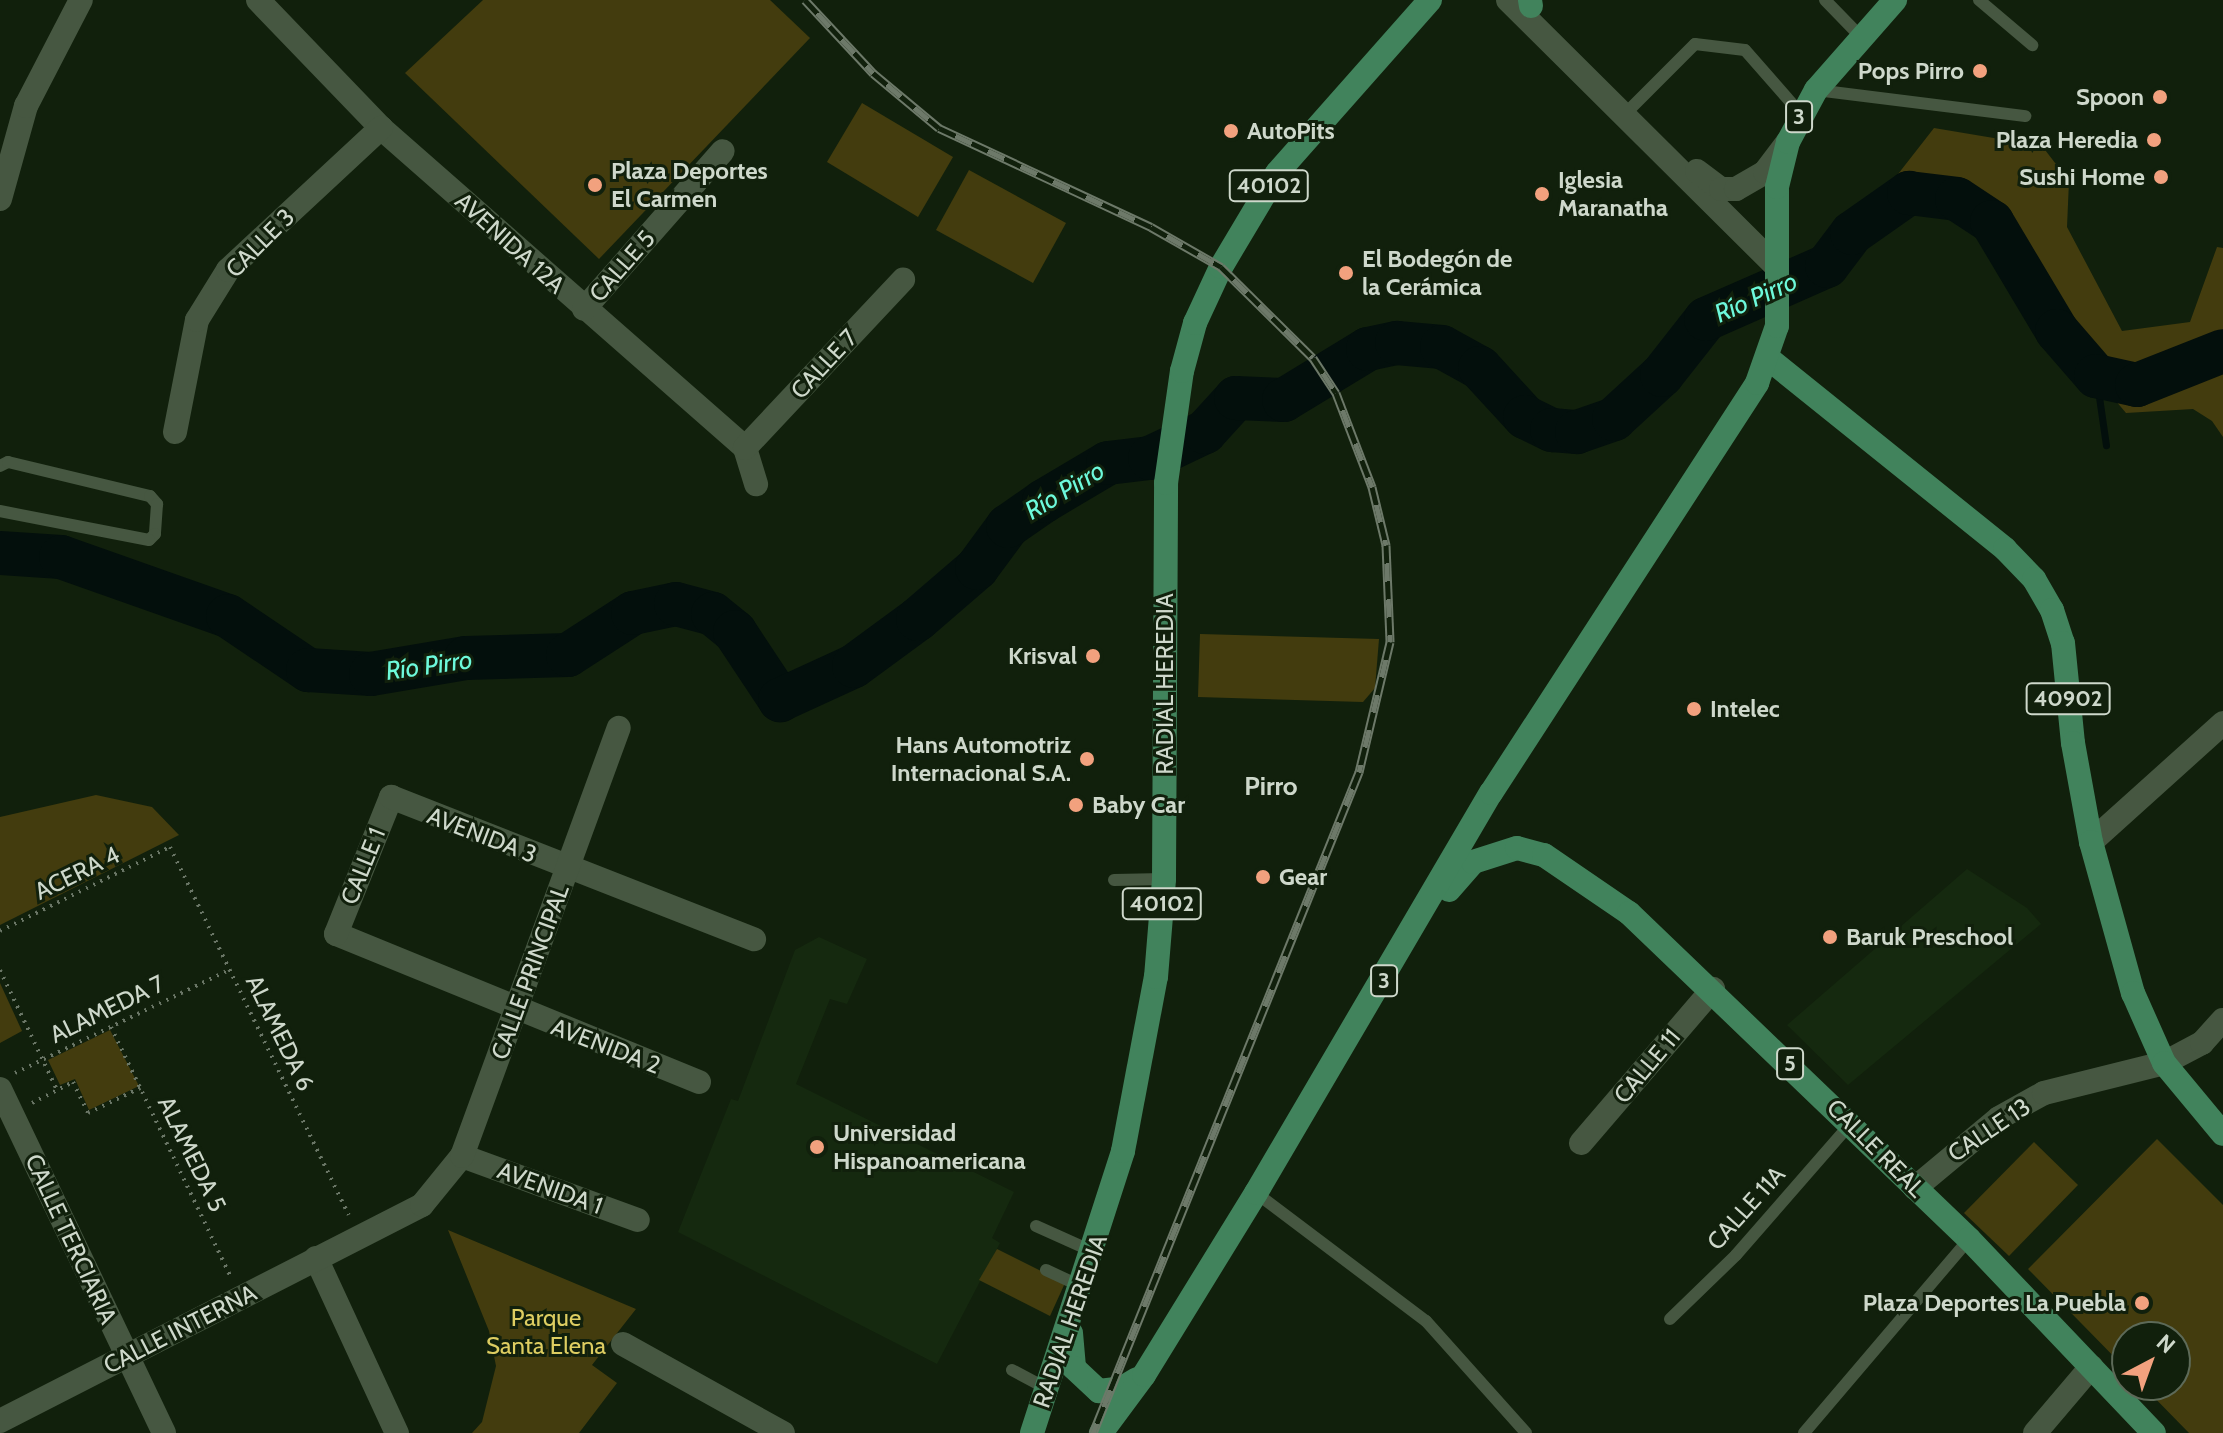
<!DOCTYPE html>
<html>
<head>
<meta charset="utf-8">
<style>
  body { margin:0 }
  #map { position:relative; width:2223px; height:1433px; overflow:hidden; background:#11200c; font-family:Cabin,sans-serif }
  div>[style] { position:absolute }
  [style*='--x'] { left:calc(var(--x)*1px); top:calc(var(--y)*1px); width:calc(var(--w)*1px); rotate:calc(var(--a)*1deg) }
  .built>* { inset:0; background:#15290f }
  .green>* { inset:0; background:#433c0e }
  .stream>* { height:7px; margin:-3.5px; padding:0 3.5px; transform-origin:3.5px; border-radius:3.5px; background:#030f0c }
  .river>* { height:44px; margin:-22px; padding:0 22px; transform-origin:22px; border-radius:22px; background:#030f0c }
  .path>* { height:4px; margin-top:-2px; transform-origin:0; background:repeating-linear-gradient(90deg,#6a7666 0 2px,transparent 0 8px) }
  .lane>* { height:12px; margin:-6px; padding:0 6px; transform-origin:6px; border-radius:6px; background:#465741 }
  .street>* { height:24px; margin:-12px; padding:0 12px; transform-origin:12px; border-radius:12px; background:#465741 }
  .secondary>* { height:24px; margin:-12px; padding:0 12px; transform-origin:12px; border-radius:12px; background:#465741 }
  .primary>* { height:24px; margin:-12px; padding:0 12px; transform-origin:12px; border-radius:12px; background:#41835c }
  .rail>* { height:9px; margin-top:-4.5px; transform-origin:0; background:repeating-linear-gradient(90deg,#11200c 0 18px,#6d7969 0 36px); box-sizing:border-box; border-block:2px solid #6d7969 }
  .dots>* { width:22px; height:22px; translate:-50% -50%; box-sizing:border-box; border:4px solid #11200c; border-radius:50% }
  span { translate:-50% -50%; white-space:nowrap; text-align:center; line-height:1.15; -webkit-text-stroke:6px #11200c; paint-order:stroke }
  .shield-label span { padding:2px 6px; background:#11200c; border:2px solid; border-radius:6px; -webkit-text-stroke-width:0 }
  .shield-label { font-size:22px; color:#ced8cb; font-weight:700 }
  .poi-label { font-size:24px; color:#ced8cb; font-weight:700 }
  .right { translate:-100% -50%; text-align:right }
  .left { translate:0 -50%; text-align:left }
  .street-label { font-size:24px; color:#ced8cb }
  .park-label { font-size:24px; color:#ddcd61 }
  .water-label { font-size:26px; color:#6df9db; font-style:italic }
  .neighbourhood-label { font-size:26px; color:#ced8cb; font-weight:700 }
  .north { position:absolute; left:2111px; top:1321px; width:80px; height:80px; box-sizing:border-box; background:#11200c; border:2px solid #5d6a58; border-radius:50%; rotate:41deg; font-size:22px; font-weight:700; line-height:32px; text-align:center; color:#ced8cb }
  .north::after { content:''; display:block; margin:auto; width:28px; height:36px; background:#f2a17e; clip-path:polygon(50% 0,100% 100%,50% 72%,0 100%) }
</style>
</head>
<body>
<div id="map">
  <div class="built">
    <div style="clip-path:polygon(1967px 869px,2027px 908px,2041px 924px,1848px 1085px,1787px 1025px)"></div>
    <div style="clip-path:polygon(819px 937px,867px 959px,847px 1004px,830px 999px,796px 1084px,1014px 1192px,992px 1238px,1000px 1243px,937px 1364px,678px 1232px,731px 1099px,738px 1101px,795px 950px)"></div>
  </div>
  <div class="green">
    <div style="clip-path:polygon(483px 0,770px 0,810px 38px,599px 259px,405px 73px)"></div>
    <div style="clip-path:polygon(862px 103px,953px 157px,918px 217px,827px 162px)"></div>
    <div style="clip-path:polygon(1934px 128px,2042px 146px,2069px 181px,2067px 227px,2122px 331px,2190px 322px,2217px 247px,2223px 248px,2223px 437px,2212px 421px,2193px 409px,2126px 413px,2057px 331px,1992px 223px,1957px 199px,1909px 193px,1852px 233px)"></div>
    <div style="clip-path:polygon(969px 170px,1066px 223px,1033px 283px,936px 230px)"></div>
    <div style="clip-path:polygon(1200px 634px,1379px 639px,1375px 688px,1363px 702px,1198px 697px)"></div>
    <div style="clip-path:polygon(96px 795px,152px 807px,179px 835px,0 925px,0 817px)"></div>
    <div style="clip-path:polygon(0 983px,22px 1031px,0 1043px)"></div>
    <div style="clip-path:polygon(110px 1030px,139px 1086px,89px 1110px,75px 1079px,60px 1085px,48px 1060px)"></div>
    <div style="clip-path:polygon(2157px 1139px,2223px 1205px,2223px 1433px,2189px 1433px,2142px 1385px,2175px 1385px,2175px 1337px,2127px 1337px,2127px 1370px,2028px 1269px)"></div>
    <div style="clip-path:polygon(2034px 1142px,2078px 1185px,2009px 1256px,1964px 1213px)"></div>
    <div style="clip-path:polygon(448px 1230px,636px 1309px,592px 1365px,617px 1383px,579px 1433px,472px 1433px,482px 1422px,496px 1366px,489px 1331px)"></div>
    <div style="clip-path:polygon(997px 1249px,1065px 1283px,1050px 1316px,979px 1280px)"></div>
  </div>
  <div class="stream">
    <div style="--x:2096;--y:376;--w:70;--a:81.8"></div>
  </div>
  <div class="river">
    <div style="--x:0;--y:553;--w:61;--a:3.8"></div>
    <div style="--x:61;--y:557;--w:177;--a:19.5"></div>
    <div style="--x:228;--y:616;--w:97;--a:34"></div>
    <div style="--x:308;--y:670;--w:63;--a:3.6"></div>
    <div style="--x:371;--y:674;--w:96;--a:-9.6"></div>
    <div style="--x:466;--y:658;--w:102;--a:-1.7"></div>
    <div style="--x:568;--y:655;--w:77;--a:-32.9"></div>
    <div style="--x:633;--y:613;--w:44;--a:-11.8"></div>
    <div style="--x:676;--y:604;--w:38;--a:15"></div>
    <div style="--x:713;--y:614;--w:28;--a:39"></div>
    <div style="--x:735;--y:632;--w:82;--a:56.5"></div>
    <div style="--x:780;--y:700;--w:81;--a:-24.7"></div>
    <div style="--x:854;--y:666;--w:79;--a:-36.3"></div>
    <div style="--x:918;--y:619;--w:78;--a:-40.8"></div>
    <div style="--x:977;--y:568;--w:52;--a:-53.6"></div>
    <div style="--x:1008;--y:526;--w:44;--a:-34.8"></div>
    <div style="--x:1044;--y:501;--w:74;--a:-30.7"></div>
    <div style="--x:1108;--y:463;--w:42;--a:-6.8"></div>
    <div style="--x:1150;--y:458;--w:61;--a:-25.3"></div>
    <div style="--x:1205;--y:432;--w:46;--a:-47.6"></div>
    <div style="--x:1236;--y:398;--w:48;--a:2.4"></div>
    <div style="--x:1284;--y:400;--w:98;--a:-31.3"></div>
    <div style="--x:1368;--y:349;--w:30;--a:-12"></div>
    <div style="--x:1397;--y:343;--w:45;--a:5.1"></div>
    <div style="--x:1442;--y:347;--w:43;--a:28.9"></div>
    <div style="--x:1480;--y:368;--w:67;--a:47.4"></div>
    <div style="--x:1525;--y:417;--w:30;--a:26"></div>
    <div style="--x:1552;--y:430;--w:25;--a:5"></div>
    <div style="--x:1577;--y:432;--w:39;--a:-19"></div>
    <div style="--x:1614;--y:419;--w:65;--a:-42.5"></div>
    <div style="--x:1662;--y:375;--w:71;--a:-51.8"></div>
    <div style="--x:1706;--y:319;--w:132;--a:-23.7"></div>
    <div style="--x:1827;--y:266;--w:41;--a:-52.9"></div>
    <div style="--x:1852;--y:233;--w:70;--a:-35.1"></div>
    <div style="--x:1909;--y:193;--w:48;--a:7.1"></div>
    <div style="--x:1957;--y:199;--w:42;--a:33.3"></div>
    <div style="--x:1992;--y:222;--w:127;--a:59.2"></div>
    <div style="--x:2057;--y:331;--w:60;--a:49.1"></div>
    <div style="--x:2096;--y:376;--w:42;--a:12.4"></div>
    <div style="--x:2137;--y:385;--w:92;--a:-21.6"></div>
  </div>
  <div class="path">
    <div style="--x:0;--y:931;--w:190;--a:-26.3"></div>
    <div style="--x:170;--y:847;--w:409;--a:64.1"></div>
    <div style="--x:0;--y:970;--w:133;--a:64.6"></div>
    <div style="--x:111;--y:1027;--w:277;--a:64.4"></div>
    <div style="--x:15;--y:1073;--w:237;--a:-25.7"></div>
    <div style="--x:32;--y:1103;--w:46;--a:-27.1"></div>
    <div style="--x:73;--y:1082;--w:34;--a:64"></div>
    <div style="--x:88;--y:1113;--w:58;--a:-25.7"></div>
  </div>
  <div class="lane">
    <div style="--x:1825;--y:0;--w:53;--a:45.8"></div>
    <div style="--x:1979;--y:0;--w:70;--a:40.3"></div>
    <div style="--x:1816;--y:90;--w:211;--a:7.1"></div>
    <div style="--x:1632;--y:107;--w:89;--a:-45"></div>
    <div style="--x:1695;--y:44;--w:50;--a:6.8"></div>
    <div style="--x:1745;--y:50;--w:85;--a:48.8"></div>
    <div style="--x:0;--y:466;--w:9;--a:-27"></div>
    <div style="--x:8;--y:462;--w:146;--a:13.5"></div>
    <div style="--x:150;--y:496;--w:11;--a:49"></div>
    <div style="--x:157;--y:504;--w:30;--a:94"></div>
    <div style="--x:155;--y:534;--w:8;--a:135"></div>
    <div style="--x:149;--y:540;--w:152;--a:-169"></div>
    <div style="--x:1114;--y:880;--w:50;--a:-1.1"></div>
    <div style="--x:1256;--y:1193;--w:213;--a:37"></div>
    <div style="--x:1426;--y:1321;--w:150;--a:48.2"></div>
    <div style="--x:1036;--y:1226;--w:61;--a:24.1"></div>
    <div style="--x:1046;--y:1270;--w:38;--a:25"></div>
    <div style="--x:1670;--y:1319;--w:92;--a:-44.1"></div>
    <div style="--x:1736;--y:1255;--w:175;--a:-48.9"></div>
    <div style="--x:1012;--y:1370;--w:38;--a:28"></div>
    <div style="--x:1804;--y:1433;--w:255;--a:-49.6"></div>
  </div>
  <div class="street">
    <div style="--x:258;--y:0;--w:178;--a:46.1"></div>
    <div style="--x:381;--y:128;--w:485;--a:41.3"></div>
    <div style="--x:745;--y:448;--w:38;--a:73"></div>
    <div style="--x:0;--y:199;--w:97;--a:-74.4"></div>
    <div style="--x:26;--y:106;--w:119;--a:-62.6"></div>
    <div style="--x:584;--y:309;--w:210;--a:-48.7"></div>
    <div style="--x:175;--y:432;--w:114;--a:-78.9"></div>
    <div style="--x:197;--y:320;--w:59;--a:-58.2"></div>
    <div style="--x:228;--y:270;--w:209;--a:-42.9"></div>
    <div style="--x:745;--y:448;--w:231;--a:-46.8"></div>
    <div style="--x:2091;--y:842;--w:178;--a:-42"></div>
    <div style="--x:699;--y:1082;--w:392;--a:-157.8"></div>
    <div style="--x:336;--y:934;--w:148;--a:-68.1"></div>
    <div style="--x:391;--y:797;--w:390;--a:21.4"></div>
    <div style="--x:0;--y:1089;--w:381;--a:64.5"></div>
    <div style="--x:1581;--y:1143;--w:203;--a:-49.4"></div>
    <div style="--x:462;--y:1156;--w:187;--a:20"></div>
    <div style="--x:1915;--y:1188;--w:109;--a:-39.8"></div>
    <div style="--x:1999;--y:1118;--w:51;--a:-29.1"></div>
    <div style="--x:2044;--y:1093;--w:124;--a:-14"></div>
    <div style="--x:2164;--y:1063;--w:43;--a:-27.8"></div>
    <div style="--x:2202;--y:1043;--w:31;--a:-48"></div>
    <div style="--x:316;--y:1258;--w:193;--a:65.2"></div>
    <div style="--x:623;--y:1344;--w:183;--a:29.1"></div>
    <div style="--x:0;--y:1421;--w:474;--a:-27.1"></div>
    <div style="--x:422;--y:1205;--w:63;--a:-50.8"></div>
    <div style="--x:462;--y:1156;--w:456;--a:-69.9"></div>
    <div style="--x:2035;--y:1433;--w:87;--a:-49.7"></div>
  </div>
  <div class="secondary">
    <div style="--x:1508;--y:0;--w:375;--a:44.8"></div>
    <div style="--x:1697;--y:171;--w:30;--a:37"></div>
    <div style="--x:1721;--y:189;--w:15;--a:0"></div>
    <div style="--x:1736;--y:189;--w:34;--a:-30"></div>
    <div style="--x:1765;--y:172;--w:38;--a:-53"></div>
  </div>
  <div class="primary">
    <div style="--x:1530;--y:0;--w:6;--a:81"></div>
    <div style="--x:1769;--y:359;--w:303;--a:38.8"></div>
    <div style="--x:2005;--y:549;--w:42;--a:46"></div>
    <div style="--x:2034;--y:579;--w:36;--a:60"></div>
    <div style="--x:2052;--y:610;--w:35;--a:72"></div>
    <div style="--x:2063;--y:643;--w:100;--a:84.3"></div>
    <div style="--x:2073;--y:743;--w:101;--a:79.7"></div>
    <div style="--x:2091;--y:842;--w:157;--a:74.5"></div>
    <div style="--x:2133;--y:993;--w:77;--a:66.1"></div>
    <div style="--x:2164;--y:1063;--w:92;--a:50.3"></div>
    <div style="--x:1449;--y:890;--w:37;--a:-49"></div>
    <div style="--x:1473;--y:862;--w:46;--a:-17.7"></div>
    <div style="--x:1517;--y:848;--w:28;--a:15"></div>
    <div style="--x:1544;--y:855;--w:103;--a:34.3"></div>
    <div style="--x:1629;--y:913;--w:471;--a:43.8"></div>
    <div style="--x:1969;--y:1239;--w:268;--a:46.4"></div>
    <div style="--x:1071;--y:1333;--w:35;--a:85"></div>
    <div style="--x:1074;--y:1368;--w:34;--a:43"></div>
    <div style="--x:1099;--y:1391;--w:23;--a:-7"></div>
    <div style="--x:1122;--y:1388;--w:17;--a:-31"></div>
    <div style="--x:1032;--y:1433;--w:296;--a:-72.1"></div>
    <div style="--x:1123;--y:1151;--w:177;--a:-79.3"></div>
    <div style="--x:1156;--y:977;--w:98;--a:-85.3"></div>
    <div style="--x:1164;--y:879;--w:396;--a:-89.7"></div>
    <div style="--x:1166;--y:483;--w:113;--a:-81.9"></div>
    <div style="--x:1182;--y:371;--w:50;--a:-74.8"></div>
    <div style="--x:1195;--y:323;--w:62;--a:-65.1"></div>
    <div style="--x:1221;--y:267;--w:109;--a:-59.2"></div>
    <div style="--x:1277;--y:173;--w:231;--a:-48.5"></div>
    <div style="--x:1101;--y:1433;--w:72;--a:-53.4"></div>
    <div style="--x:1144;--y:1375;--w:214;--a:-58.4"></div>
    <div style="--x:1256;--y:1193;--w:464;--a:-59.6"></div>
    <div style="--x:1491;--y:793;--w:489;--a:-57"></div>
    <div style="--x:1757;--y:383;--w:60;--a:-70.7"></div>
    <div style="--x:1777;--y:326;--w:139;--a:-90"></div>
    <div style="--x:1777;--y:187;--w:46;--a:-76.3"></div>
    <div style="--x:1788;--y:142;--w:59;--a:-61.7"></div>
    <div style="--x:1816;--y:90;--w:120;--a:-48.7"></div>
  </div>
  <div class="rail">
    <div style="--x:805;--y:0;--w:100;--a:47"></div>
    <div style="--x:873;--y:73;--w:86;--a:39.8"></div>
    <div style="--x:939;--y:128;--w:234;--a:25"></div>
    <div style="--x:1151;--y:227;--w:81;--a:29.7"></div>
    <div style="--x:1221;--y:267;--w:129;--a:44.7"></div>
    <div style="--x:1313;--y:358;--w:42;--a:56.7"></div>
    <div style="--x:1336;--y:393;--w:101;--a:69"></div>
    <div style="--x:1372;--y:487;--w:60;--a:76.4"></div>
    <div style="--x:1386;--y:545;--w:97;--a:87.6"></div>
    <div style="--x:1390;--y:642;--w:134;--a:103.4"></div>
    <div style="--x:1359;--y:772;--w:713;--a:111.92"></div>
  </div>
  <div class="dots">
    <div style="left:1980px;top:71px;background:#f2a17e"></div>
    <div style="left:2160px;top:97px;background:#f2a17e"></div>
    <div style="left:1231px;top:131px;background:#f2a17e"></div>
    <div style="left:2154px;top:140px;background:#f2a17e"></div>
    <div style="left:2161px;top:177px;background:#f2a17e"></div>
    <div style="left:595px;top:185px;background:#f2a17e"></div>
    <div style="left:1542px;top:194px;background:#f2a17e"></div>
    <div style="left:1346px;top:273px;background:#f2a17e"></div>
    <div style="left:1093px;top:656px;background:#f2a17e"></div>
    <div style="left:1694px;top:709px;background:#f2a17e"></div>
    <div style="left:1087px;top:759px;background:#f2a17e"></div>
    <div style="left:1076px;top:805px;background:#f2a17e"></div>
    <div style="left:1263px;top:877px;background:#f2a17e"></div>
    <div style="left:1830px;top:937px;background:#f2a17e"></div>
    <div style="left:817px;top:1147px;background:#f2a17e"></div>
    <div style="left:2142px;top:1303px;background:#f2a17e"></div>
  </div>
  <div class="shield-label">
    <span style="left:1799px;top:117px">3</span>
    <span style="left:1269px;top:186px">40102</span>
    <span style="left:2068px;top:699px">40902</span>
    <span style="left:1162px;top:904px">40102</span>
    <span style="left:1384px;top:981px">3</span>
    <span style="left:1790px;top:1064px">5</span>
  </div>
  <div class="poi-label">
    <span class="right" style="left:1964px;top:71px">Pops Pirro</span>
    <span class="right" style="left:2144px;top:97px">Spoon</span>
    <span class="left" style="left:1247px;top:131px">AutoPits</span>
    <span class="right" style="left:2138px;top:140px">Plaza Heredia</span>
    <span class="left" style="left:611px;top:185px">Plaza Deportes<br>El Carmen</span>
    <span class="right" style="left:2145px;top:177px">Sushi Home</span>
    <span class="left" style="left:1558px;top:194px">Iglesia<br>Maranatha</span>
    <span class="left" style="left:1362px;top:273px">El Bodegón de<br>la Cerámica</span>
    <span class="right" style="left:1077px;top:656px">Krisval</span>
    <span class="left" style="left:1710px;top:709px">Intelec</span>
    <span class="right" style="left:1071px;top:759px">Hans Automotriz<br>Internacional S.A.</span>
    <span class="left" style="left:1092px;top:805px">Baby Car</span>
    <span class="left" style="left:1279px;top:877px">Gear</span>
    <span class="left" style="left:1846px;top:937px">Baruk Preschool</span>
    <span class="left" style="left:833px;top:1147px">Universidad<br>Hispanoamericana</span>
    <span class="right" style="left:2126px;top:1303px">Plaza Deportes La Puebla</span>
  </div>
  <div class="street-label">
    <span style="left:260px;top:243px;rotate:-45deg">CALLE 3</span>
    <span style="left:510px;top:243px;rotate:42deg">AVENIDA 12A</span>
    <span style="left:622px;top:266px;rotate:-49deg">CALLE 5</span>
    <span style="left:824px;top:364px;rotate:-47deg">CALLE 7</span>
    <span style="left:1165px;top:684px;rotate:-90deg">RADIAL HEREDIA</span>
    <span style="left:482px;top:835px;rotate:21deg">AVENIDA 3</span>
    <span style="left:363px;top:866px;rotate:-68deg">CALLE 1</span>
    <span style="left:77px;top:873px;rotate:-26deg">ACERA 4</span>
    <span style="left:530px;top:972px;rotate:-70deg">CALLE PRINCIPAL</span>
    <span style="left:107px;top:1009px;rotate:-26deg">ALAMEDA 7</span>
    <span style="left:280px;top:1033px;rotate:64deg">ALAMEDA 6</span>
    <span style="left:606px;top:1046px;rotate:21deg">AVENIDA 2</span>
    <span style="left:1647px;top:1066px;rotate:-50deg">CALLE 11</span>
    <span style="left:1989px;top:1130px;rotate:-34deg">CALLE 13</span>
    <span style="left:1876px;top:1148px;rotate:45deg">CALLE REAL</span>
    <span style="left:192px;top:1154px;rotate:64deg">ALAMEDA 5</span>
    <span style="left:550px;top:1188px;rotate:20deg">AVENIDA 1</span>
    <span style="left:1746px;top:1208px;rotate:-48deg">CALLE 11A</span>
    <span style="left:71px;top:1239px;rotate:65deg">CALLE TERCIARIA</span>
    <span style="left:1070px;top:1321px;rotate:-71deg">RADIAL HEREDIA</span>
    <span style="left:180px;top:1329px;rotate:-27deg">CALLE INTERNA</span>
  </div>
  <div class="park-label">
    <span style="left:546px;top:1332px">Parque<br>Santa Elena</span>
  </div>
  <div class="water-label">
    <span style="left:1756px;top:298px;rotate:-24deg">Río Pirro</span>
    <span style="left:1065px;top:491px;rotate:-31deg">Río Pirro</span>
    <span style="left:429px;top:666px;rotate:-8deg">Río Pirro</span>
  </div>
  <div class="neighbourhood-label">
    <span style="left:1271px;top:787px">Pirro</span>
  </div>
  <div class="north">N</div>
</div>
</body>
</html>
